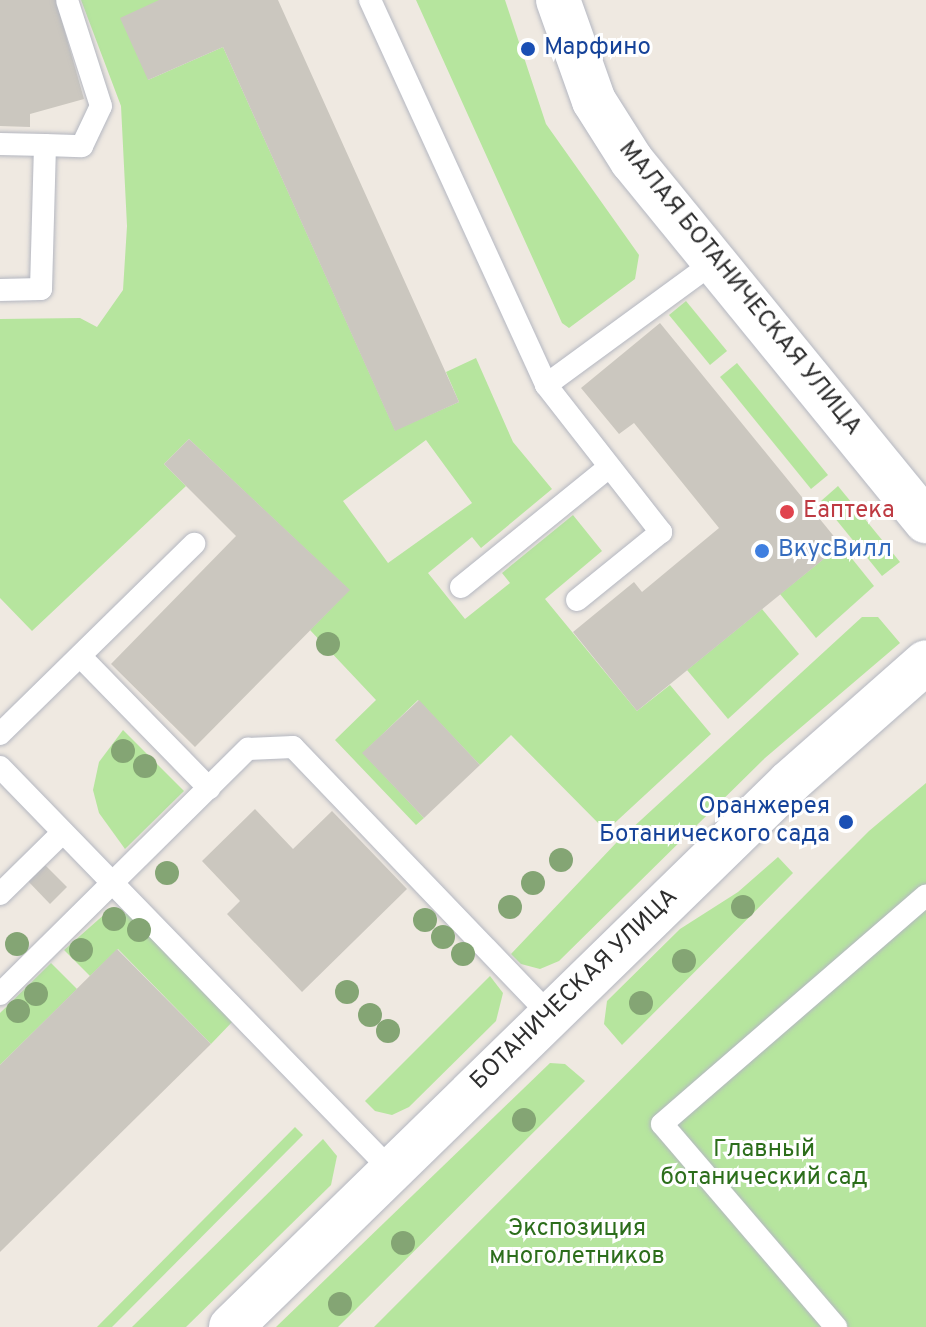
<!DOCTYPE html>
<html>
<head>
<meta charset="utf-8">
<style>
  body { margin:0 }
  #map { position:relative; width:926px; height:1327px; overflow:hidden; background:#efe9e1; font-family:Overpass,sans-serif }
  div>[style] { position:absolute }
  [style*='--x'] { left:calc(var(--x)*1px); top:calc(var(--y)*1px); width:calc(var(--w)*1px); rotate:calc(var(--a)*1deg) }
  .green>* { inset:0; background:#b6e59e }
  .building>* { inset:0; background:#cbc7bf }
  .roads { filter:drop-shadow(0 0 2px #b4b7c1) drop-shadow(0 0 2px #b4b7c1) }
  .service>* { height:22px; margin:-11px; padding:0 11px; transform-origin:11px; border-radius:11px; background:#fff }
  .tertiary>* { height:44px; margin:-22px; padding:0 22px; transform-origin:22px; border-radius:22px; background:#fff }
  .secondary>* { height:44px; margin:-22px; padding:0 22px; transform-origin:22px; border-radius:22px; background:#fff }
  .trees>* { width:24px; height:24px; margin:-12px; border-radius:50%; background:#84a574 }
  .dots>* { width:22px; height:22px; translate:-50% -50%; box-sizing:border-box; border:4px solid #fff; border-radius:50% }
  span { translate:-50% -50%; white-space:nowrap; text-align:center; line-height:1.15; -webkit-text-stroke:6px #fff; paint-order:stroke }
  .transit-label { font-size:24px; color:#164399 }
  .left { translate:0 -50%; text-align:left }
  .right { translate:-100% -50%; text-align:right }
  .street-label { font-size:24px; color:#2e2e2e }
  .health-label { font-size:24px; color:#be3a42 }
  .shop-label { font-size:24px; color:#366cbe }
  .park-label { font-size:24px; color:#2c6e1b }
</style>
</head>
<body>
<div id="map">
  <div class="green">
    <div style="clip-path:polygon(evenodd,81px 0,159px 0,148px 80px,223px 47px,395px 430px,459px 402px,446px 372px,476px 358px,513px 442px,552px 489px,481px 548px,472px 537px,428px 573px,465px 619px,510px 583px,502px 573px,573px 515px,602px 551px,545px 599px,637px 711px,670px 685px,711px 734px,606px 831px,511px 735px,480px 765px,418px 700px,363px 753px,424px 818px,416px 825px,335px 740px,376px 700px,310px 630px,349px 590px,189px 439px,164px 464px,186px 486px,32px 631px,0 598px,0 319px,80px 318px,97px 327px,123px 290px,127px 226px,121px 106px,81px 0,426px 440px,472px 503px,388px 563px,343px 501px,426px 440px)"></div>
    <div style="clip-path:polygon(416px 0,505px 0,546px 124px,639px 255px,635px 279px,569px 328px,562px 323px)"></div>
    <div style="clip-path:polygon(686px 301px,727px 351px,710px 365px,669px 315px)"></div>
    <div style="clip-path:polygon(737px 363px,828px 475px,811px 489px,720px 377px)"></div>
    <div style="clip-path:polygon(838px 486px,900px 562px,882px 576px,821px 501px)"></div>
    <div style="clip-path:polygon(841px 545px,874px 586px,816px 638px,780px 594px)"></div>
    <div style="clip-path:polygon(762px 609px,799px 654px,728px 719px,687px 670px)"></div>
    <div style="clip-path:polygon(862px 617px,878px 617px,900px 643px,765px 758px,559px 961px,540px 969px,521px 964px,511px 954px,617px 842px)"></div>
    <div style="clip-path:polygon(123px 730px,184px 791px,125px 849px,99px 813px,93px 790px,99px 762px)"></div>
    <div style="clip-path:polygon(926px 783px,926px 1327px,374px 1327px,869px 831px)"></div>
    <div style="clip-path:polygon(778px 857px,793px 873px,622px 1045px,604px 1024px,607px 1001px,680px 929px,738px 892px)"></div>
    <div style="clip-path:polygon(107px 912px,128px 914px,234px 1020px,211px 1044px,118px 949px,90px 976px,64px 950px)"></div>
    <div style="clip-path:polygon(51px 963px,77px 989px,0 1065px,0 1013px)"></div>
    <div style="clip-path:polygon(490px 976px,503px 993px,496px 1021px,409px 1107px,392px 1115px,375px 1111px,365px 1101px)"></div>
    <div style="clip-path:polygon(550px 1063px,565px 1064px,585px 1081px,338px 1327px,276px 1327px)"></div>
    <div style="clip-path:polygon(295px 1127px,303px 1135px,112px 1327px,97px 1327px)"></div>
    <div style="clip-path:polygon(323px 1139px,337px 1156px,331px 1185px,186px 1327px,132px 1327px)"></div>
  </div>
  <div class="building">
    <div style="clip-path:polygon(0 0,56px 0,84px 99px,30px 114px,30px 127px,0 126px)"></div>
    <div style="clip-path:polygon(159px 0,278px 0,459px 402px,395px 431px,223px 47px,148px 80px,120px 18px)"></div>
    <div style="clip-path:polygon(660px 323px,841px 545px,637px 711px,573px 632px,634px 582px,642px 592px,719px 528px,634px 423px,619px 434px,581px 388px)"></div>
    <div style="clip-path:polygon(189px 439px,350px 590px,195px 747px,111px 664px,236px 536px,164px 464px)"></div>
    <div style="clip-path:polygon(419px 700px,480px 765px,424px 818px,362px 753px)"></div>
    <div style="clip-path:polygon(255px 809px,293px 849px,332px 811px,407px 889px,302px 992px,227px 914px,240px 901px,202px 861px)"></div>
    <div style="clip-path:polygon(42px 862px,67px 887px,50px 904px,25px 878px)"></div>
    <div style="clip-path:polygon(117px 949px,211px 1044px,0 1252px,0 1065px)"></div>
  </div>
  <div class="roads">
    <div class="service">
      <div style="--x:370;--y:0;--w:423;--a:65.4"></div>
      <div style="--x:546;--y:385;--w:208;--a:-36.2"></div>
      <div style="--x:0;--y:144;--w:45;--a:1.3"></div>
      <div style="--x:0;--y:290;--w:41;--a:-1.4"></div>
      <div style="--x:41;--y:289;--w:144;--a:-88.4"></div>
      <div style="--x:45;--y:145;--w:37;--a:2"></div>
      <div style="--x:82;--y:146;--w:44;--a:-64.6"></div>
      <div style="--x:101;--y:106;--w:111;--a:-107.8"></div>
      <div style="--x:546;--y:385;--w:187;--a:52"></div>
      <div style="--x:661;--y:532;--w:108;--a:141"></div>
      <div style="--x:461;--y:587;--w:189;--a:-39"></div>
      <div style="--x:80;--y:656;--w:185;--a:45.7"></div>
      <div style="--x:0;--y:734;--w:272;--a:-44.4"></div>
      <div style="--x:0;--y:767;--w:560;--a:45.87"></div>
      <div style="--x:0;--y:894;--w:88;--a:-44.5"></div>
      <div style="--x:0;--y:994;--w:349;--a:-44.7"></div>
      <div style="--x:248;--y:749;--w:45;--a:-2.5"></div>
      <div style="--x:293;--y:747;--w:370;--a:46.2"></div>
      <div style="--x:836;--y:1327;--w:267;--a:-130.6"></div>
      <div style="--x:662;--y:1124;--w:349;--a:-40.9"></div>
    </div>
    <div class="tertiary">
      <div style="--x:558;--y:0;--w:107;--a:70.4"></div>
      <div style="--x:594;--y:101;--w:71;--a:57.7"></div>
      <div style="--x:632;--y:161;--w:465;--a:50.8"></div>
    </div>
    <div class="secondary">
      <div style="--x:231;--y:1327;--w:781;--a:-44.27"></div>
      <div style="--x:790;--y:782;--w:181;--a:-41.4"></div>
    </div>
  </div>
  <div class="trees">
    <div style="left:328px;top:644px"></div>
    <div style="left:123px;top:751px"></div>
    <div style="left:145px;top:766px"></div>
    <div style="left:561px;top:860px"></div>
    <div style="left:167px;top:873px"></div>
    <div style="left:533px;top:883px"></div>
    <div style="left:510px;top:907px"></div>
    <div style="left:743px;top:907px"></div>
    <div style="left:114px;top:919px"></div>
    <div style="left:425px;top:920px"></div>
    <div style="left:139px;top:930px"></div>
    <div style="left:443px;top:937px"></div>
    <div style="left:17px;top:944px"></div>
    <div style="left:81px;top:950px"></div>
    <div style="left:463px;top:954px"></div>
    <div style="left:684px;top:961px"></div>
    <div style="left:347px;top:992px"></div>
    <div style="left:36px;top:994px"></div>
    <div style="left:641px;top:1003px"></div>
    <div style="left:18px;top:1011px"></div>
    <div style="left:370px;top:1015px"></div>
    <div style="left:388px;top:1031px"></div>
    <div style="left:524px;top:1120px"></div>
    <div style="left:403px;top:1243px"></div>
    <div style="left:340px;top:1304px"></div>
  </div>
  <div class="dots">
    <div style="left:528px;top:49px;background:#1a4fb4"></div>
    <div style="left:787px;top:512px;background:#e0444e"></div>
    <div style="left:762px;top:551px;background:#3f7fe0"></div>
    <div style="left:846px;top:822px;background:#1a4fb4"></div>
  </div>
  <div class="transit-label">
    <span class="left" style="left:544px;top:49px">Марфино</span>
    <span class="right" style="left:830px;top:822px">Оранжерея<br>Ботанического сада</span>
  </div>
  <div class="street-label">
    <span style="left:739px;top:289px;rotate:51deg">МАЛАЯ БОТАНИЧЕСКАЯ УЛИЦА</span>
    <span style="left:575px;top:990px;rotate:-44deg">БОТАНИЧЕСКАЯ УЛИЦА</span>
  </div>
  <div class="health-label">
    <span class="left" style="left:803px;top:512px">Еаптека</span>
  </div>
  <div class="shop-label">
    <span class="left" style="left:778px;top:551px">ВкусВилл</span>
  </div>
  <div class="park-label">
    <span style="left:764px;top:1165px">Главный<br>ботанический сад</span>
    <span style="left:577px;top:1244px">Экспозиция<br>многолетников</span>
  </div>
</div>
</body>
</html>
